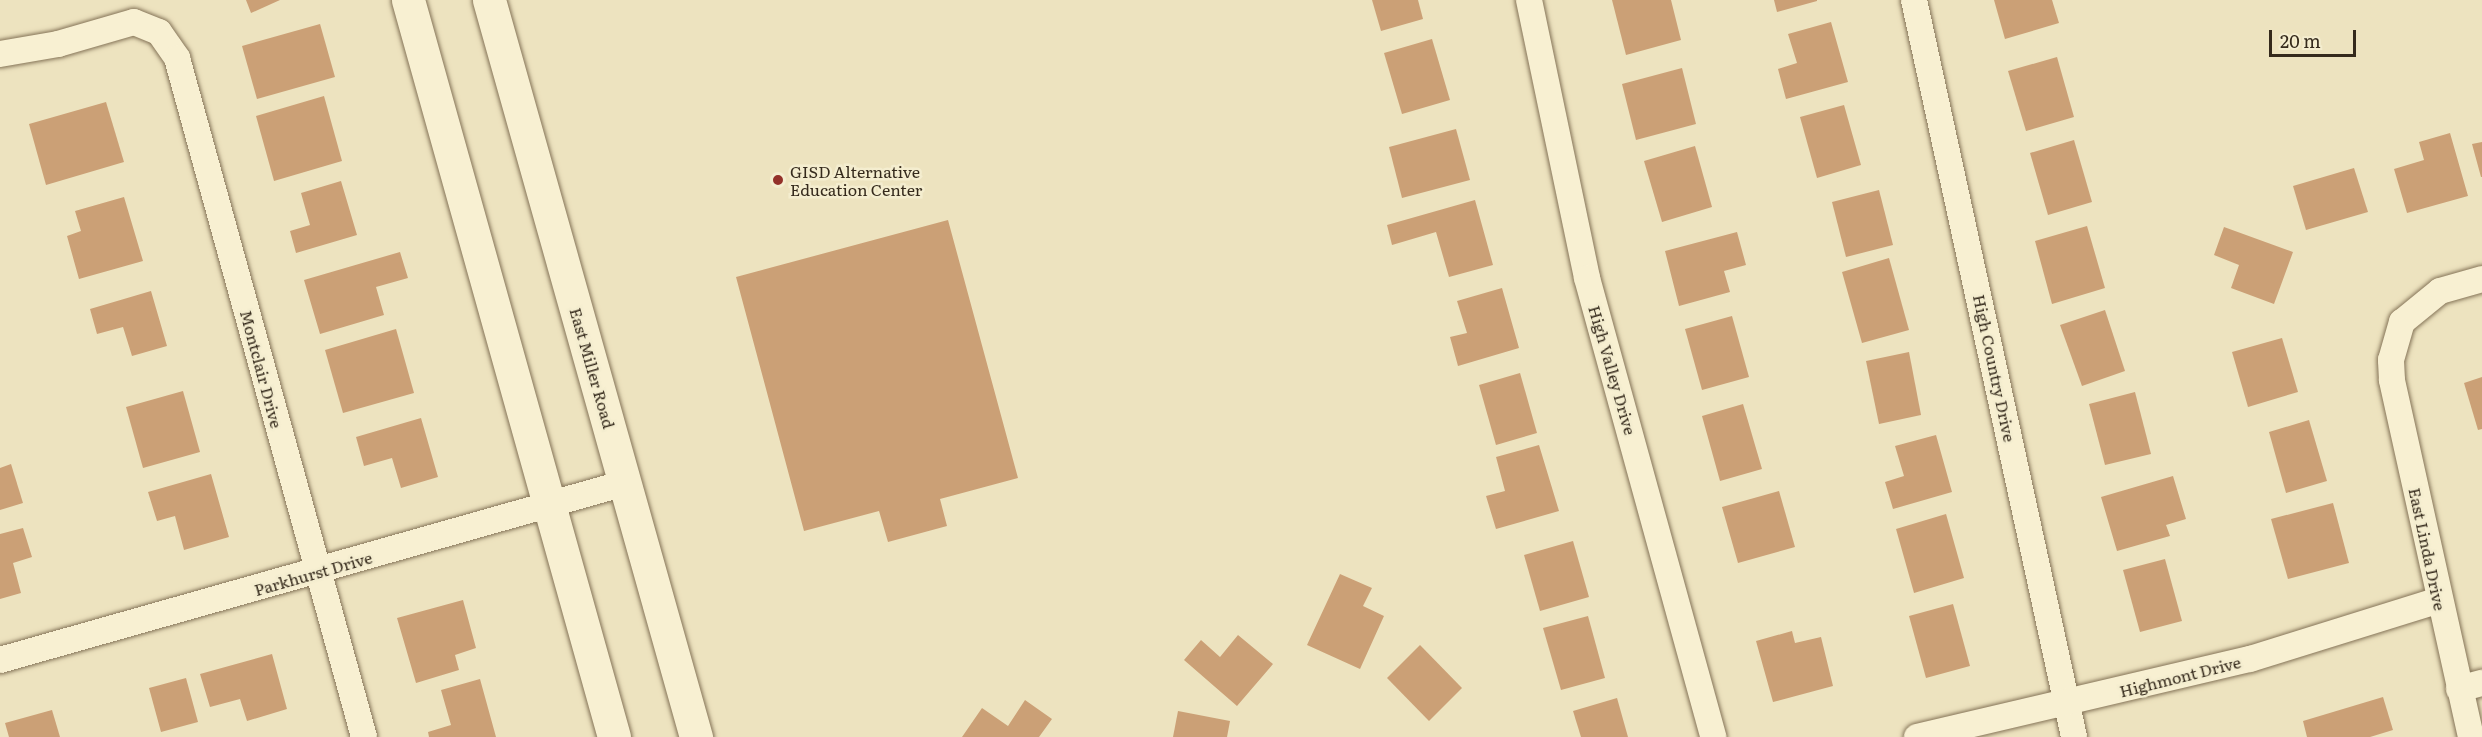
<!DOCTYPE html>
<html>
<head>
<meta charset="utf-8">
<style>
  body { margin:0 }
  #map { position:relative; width:2482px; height:737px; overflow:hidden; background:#ede3bf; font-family:Literata,serif }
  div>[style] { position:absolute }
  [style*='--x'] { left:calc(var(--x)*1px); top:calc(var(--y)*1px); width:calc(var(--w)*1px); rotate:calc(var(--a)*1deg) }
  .building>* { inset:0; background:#cba076 }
  .roads { filter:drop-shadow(0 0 2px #857458) drop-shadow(0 0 2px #857458) }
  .minor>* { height:26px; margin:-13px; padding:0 13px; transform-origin:13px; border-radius:13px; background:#f8f0d2 }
  .secondary>* { height:33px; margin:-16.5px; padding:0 16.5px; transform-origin:16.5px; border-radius:16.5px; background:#f8f0d2 }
  .dots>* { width:16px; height:16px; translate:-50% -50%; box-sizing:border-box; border:3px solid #f4edcf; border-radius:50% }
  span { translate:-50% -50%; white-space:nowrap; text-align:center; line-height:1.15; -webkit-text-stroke:5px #f4edcf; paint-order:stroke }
  .poi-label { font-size:16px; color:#352a1c }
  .left { translate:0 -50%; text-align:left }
  .street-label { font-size:16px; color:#352a1c }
  .scale { position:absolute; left:2269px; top:30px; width:87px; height:27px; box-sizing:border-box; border:3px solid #352a1c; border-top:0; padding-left:8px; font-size:18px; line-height:21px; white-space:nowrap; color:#352a1c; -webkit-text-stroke:4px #f4edcf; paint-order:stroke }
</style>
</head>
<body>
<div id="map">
  <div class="building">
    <div style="clip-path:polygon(246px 0,280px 0,251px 13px)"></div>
    <div style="clip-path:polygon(1372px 0,1418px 0,1423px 19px,1381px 31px)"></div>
    <div style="clip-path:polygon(1612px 0,1671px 0,1681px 40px,1626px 55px)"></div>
    <div style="clip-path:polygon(1774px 0,1817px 0,1817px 1px,1777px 12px)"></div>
    <div style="clip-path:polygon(1994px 0,2052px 0,2059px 23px,2005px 39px)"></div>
    <div style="clip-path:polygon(1831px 22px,1848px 82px,1786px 99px,1778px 69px,1797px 63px,1788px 34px)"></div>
    <div style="clip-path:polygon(320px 24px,335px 77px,257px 99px,242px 46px)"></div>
    <div style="clip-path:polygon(1432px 39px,1450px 100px,1402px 114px,1384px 53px)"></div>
    <div style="clip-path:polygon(2057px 57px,2074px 117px,2026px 131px,2008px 71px)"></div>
    <div style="clip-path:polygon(1682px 68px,1696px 124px,1636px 140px,1622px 84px)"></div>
    <div style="clip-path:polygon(324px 96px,342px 161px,274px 181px,256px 116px)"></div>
    <div style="clip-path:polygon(106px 102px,124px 162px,46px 185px,29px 124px)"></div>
    <div style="clip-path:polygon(1844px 105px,1861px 165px,1817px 178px,1800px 117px)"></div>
    <div style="clip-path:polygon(1456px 129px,1470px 180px,1402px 198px,1389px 147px)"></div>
    <div style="clip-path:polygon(2450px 133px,2468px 196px,2407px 213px,2394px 169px,2424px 160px,2419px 142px)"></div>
    <div style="clip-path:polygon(2074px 140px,2092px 202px,2048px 215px,2030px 153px)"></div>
    <div style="clip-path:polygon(2482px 142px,2482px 177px,2481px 177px,2472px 144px)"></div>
    <div style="clip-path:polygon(1695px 146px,1712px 207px,1662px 222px,1644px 161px)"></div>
    <div style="clip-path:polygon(2354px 168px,2368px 212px,2306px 230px,2293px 186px)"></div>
    <div style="clip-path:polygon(341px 181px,357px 235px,296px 253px,290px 231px,310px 225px,301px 193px)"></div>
    <div style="clip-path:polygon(1879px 190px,1893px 245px,1846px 257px,1832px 202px)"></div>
    <div style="clip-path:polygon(124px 197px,143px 261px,79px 279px,67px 236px,81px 231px,75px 211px)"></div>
    <div style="clip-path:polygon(1475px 200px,1493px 265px,1449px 277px,1436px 232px,1392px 245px,1387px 225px)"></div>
    <div style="clip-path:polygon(948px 220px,1018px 478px,940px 499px,947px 526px,888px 542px,879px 511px,804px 531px,736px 277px)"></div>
    <div style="clip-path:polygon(2087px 226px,2105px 288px,2052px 304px,2035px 241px)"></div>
    <div style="clip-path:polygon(2224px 227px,2293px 252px,2274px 304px,2231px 288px,2239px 265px,2214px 255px)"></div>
    <div style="clip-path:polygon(1737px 232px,1746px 265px,1724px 271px,1730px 292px,1679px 306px,1665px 251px)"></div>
    <div style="clip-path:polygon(400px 252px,408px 278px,376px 287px,384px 315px,320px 334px,304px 280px)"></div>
    <div style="clip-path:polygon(1889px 258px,1909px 330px,1862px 343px,1842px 272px)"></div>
    <div style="clip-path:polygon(1502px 288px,1519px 348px,1458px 366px,1450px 337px,1467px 333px,1457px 301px)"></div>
    <div style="clip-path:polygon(151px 291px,167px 346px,132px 356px,123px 327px,97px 334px,90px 309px)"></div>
    <div style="clip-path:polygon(2105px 310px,2125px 371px,2082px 386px,2060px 325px)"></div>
    <div style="clip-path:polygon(1732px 316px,1749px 377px,1702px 390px,1685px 329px)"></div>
    <div style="clip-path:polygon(396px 329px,414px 393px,343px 413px,325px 350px)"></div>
    <div style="clip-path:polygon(2282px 338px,2298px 392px,2248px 407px,2232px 352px)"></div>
    <div style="clip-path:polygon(1909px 352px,1921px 415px,1879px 424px,1866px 361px)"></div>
    <div style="clip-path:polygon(1520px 373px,1537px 433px,1496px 445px,1479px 385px)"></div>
    <div style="clip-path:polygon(2482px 377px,2482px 429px,2478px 430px,2464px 383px)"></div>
    <div style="clip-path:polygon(183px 391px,200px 452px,143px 468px,126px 407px)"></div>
    <div style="clip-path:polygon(2135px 392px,2151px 454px,2105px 465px,2089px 404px)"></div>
    <div style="clip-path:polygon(1743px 404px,1762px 469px,1720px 481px,1702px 416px)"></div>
    <div style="clip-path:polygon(421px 418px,438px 477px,401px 488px,392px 458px,364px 466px,356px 437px)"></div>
    <div style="clip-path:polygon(2309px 420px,2327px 481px,2286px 493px,2269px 432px)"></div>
    <div style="clip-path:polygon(1936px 435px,1952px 492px,1893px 509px,1885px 482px,1904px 476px,1895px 446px)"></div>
    <div style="clip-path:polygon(1539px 445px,1559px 511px,1496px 529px,1486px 496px,1505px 491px,1496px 457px)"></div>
    <div style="clip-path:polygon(11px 464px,23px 503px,0 510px,0 468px)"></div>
    <div style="clip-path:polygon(211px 474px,229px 537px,184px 550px,175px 516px,157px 521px,148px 492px)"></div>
    <div style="clip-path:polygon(2173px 476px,2186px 519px,2166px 525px,2170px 536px,2117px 551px,2101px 497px)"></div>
    <div style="clip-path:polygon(1779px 491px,1795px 547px,1738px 563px,1722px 507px)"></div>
    <div style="clip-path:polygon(2333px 503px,2349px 563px,2288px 579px,2271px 519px)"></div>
    <div style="clip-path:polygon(1946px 514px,1964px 578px,1914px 593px,1896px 529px)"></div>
    <div style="clip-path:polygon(23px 528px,32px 557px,13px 563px,21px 593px,0 599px,0 534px)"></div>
    <div style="clip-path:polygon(1573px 541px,1589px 597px,1540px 611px,1524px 555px)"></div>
    <div style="clip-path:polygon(2165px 559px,2182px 621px,2140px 632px,2123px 570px)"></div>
    <div style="clip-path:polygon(1340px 574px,1372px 588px,1363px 606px,1384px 616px,1360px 669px,1307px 645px)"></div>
    <div style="clip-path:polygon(463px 600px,476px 648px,455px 655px,459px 670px,416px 683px,397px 618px)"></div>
    <div style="clip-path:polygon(1953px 604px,1970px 666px,1926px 678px,1909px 616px)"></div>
    <div style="clip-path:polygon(1588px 616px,1605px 678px,1561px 690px,1543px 628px)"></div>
    <div style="clip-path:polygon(1792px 631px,1795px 643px,1821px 637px,1833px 686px,1773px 702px,1756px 641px)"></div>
    <div style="clip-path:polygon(1238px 635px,1273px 664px,1237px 706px,1184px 660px,1201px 640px,1220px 657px)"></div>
    <div style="clip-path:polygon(1420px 645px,1462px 688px,1429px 721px,1387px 678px)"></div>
    <div style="clip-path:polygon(272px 654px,287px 709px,247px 721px,240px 699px,210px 707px,200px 674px)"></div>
    <div style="clip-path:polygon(186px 678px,198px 722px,161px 732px,149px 688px)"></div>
    <div style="clip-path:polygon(480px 679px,496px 737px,429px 737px,428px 732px,451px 725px,441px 690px)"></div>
    <div style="clip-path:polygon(2383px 697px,2393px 730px,2370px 737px,2307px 737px,2303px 721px)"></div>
    <div style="clip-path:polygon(1617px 698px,1628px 737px,1581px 737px,1573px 711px)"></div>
    <div style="clip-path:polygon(1025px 700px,1052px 719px,1039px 737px,962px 737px,982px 708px,1008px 726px)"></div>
    <div style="clip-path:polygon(52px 710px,60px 737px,9px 737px,5px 723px)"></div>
    <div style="clip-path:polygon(1178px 711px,1230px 721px,1227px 737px,1173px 737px)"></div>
  </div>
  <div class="roads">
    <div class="minor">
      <div style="--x:1529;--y:0;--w:284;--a:78.2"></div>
      <div style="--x:1587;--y:278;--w:476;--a:74.6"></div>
      <div style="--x:1914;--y:0;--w:754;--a:77.75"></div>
      <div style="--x:0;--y:54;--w:59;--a:-9.8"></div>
      <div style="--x:58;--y:44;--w:79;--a:-16.1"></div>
      <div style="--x:134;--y:22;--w:27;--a:22"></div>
      <div style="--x:159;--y:32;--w:32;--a:55"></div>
      <div style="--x:177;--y:58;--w:704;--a:74.6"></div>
      <div style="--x:0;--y:660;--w:650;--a:-15.81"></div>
      <div style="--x:2459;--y:689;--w:24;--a:-15"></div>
      <div style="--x:1917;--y:737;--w:342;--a:-13.2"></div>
      <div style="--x:2250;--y:659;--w:198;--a:-17.3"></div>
      <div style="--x:2471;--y:737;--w:366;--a:-102.5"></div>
      <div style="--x:2392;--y:380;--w:20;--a:-93"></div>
      <div style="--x:2391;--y:360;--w:40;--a:-74"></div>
      <div style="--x:2402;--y:322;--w:49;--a:-39.2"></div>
      <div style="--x:2440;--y:291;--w:44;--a:-15.9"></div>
    </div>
    <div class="secondary">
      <div style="--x:408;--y:0;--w:765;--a:74.38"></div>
      <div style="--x:489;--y:0;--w:766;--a:74.31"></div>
    </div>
  </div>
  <div class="dots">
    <div style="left:778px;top:180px;background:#933129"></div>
  </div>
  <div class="poi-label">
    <span class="left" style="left:790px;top:180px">GISD Alternative<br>Education Center</span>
  </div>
  <div class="street-label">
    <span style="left:593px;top:368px;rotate:74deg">East Miller Road</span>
    <span style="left:1995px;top:368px;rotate:78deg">High Country Drive</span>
    <span style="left:262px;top:369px;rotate:75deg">Montclair Drive</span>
    <span style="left:1613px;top:370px;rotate:74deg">High Valley Drive</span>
    <span style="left:2428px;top:549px;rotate:78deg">East Linda Drive</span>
    <span style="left:313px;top:573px;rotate:-16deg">Parkhurst Drive</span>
    <span style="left:2180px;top:676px;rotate:-14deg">Highmont Drive</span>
  </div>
  <div class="scale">20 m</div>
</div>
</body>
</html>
